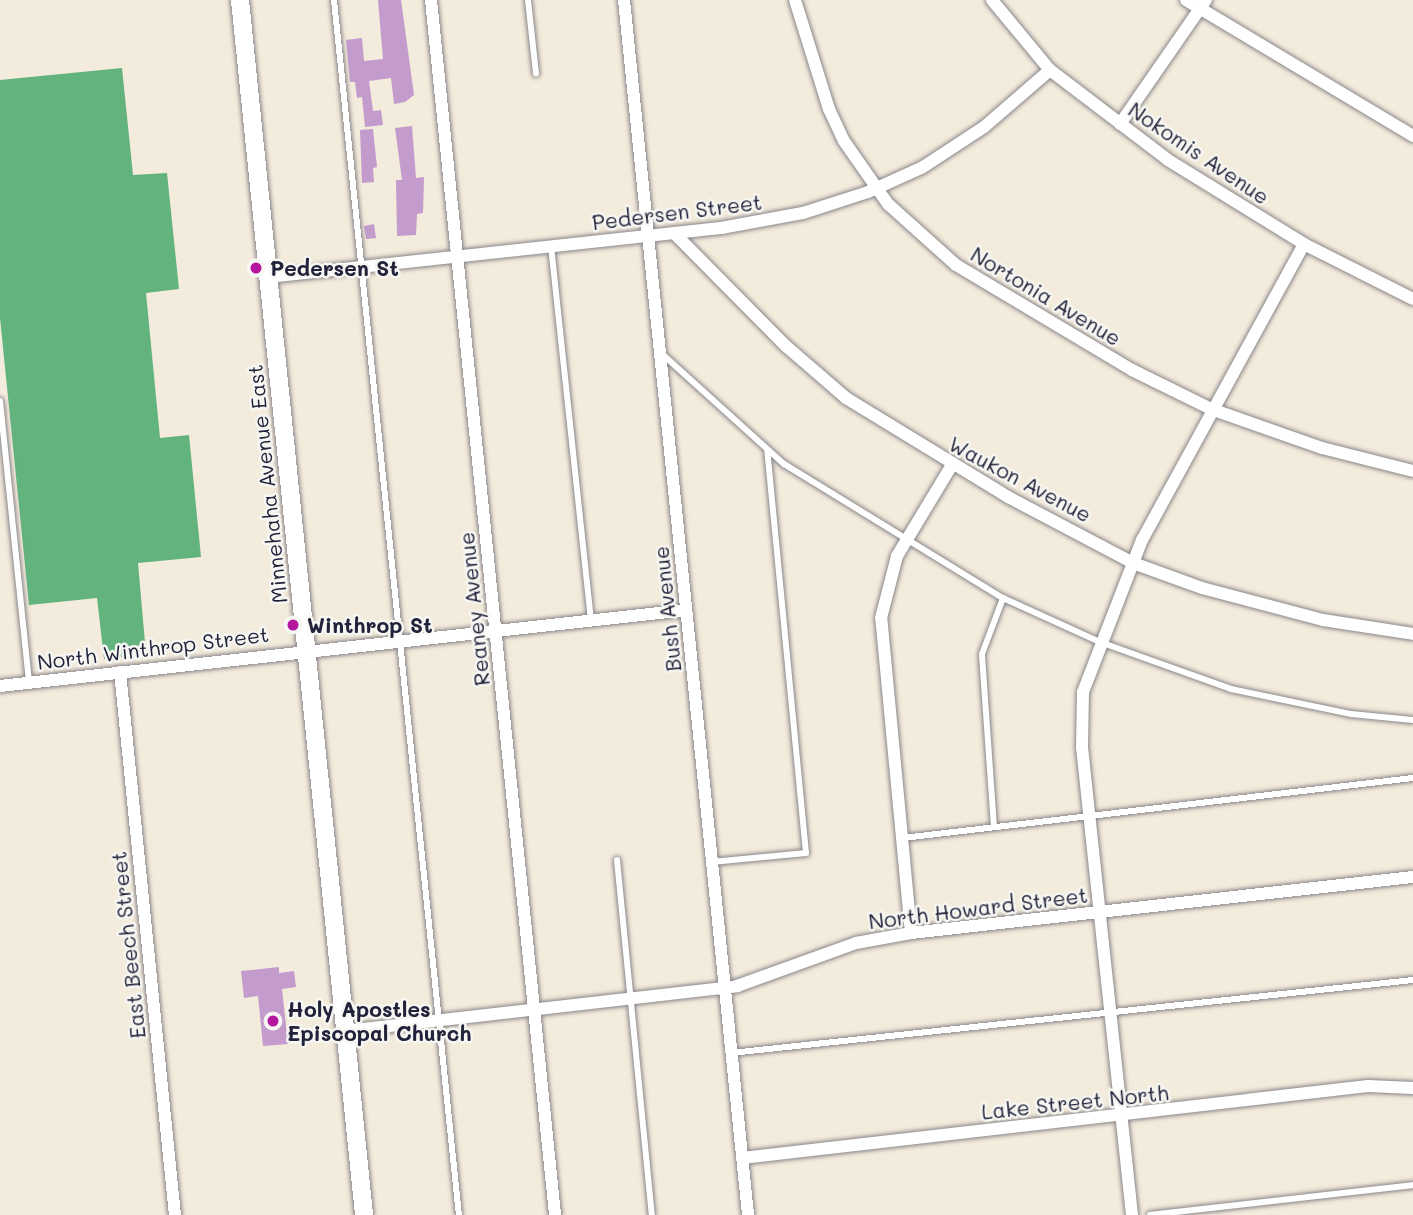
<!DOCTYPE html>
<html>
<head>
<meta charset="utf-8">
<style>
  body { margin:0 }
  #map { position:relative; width:1413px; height:1215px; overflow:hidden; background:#f3ebdb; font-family:Mali,sans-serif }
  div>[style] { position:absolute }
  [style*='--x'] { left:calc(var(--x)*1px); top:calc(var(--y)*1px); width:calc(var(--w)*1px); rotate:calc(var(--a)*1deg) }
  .forest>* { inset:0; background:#63b37e }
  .building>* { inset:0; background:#c39bcd }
  .roads { filter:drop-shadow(0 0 2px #8a868b) drop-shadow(0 0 2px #8a868b) }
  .service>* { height:6px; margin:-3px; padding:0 3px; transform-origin:3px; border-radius:3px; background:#fff }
  .minor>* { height:12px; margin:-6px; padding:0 6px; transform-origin:6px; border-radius:6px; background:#fff }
  .secondary>* { height:18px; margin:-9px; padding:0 9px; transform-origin:9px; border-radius:9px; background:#fff }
  .dots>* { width:19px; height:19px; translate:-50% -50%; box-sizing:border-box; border:4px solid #f6f6f2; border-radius:50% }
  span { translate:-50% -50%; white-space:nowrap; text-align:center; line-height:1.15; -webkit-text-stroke:5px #f6f6f2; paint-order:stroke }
  .street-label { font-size:21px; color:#22223b }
  .poi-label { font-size:21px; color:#22223b; font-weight:700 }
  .left { translate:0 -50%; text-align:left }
</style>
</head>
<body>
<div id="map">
  <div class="forest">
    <div style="clip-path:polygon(122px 68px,133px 175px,167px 173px,179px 289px,146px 293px,160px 438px,189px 435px,201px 557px,138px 563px,146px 654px,104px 659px,97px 598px,29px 605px,0 318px,0 80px)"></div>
  </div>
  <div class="building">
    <div style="clip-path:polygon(378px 0,401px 0,414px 95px,405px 102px,394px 104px,391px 78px,369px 81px,373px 111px,381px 110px,383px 125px,365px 127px,362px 97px,357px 98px,355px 82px,350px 82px,346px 40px,362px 38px,364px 61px,383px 59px)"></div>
    <div style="clip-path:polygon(412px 126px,416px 178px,424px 177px,423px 213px,417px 214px,416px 235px,397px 236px,396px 180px,402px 180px,395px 128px)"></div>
    <div style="clip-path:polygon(373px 129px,377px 167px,373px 168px,374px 182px,362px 183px,360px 130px)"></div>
    <div style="clip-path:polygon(374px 224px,376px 238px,366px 239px,364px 226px)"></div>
    <div style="clip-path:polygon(279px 967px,279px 973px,294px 971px,296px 987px,282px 989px,288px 1044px,263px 1046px,258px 996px,244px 998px,241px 971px)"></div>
  </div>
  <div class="roads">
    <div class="service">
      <div style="--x:334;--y:0;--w:1221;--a:84.13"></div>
      <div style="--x:528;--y:0;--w:74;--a:83.8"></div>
      <div style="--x:551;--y:246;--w:376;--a:83.9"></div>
      <div style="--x:661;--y:353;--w:166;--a:42.1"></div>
      <div style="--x:784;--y:464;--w:257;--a:31.5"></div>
      <div style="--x:1003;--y:598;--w:107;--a:24.4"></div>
      <div style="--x:1100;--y:642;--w:139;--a:19.7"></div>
      <div style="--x:1231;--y:689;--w:123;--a:11.8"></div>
      <div style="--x:1351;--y:714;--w:62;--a:5.5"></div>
      <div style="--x:0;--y:401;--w:282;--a:84.1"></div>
      <div style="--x:994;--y:827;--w:173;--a:-94"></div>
      <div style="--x:982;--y:654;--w:60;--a:-69.4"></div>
      <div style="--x:903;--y:838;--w:514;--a:-6.71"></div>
      <div style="--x:617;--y:860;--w:357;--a:84.4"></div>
      <div style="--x:712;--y:862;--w:94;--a:-5.5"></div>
      <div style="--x:806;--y:853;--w:404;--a:-95.5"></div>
      <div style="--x:731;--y:1053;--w:686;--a:-6.11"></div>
      <div style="--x:1150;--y:1215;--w:265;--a:-6.5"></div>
    </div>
    <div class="minor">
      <div style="--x:431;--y:0;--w:1221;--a:84.17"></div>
      <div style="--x:624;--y:0;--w:1221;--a:84.17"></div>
      <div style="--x:795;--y:0;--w:114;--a:72.7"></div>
      <div style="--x:829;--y:109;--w:35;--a:65"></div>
      <div style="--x:844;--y:141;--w:77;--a:55.1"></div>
      <div style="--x:888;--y:204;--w:91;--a:41.9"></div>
      <div style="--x:956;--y:265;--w:205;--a:30.8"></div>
      <div style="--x:1132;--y:370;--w:88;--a:26.3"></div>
      <div style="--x:1211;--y:409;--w:118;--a:19.4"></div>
      <div style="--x:1322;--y:448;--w:94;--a:14.2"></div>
      <div style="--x:992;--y:0;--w:91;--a:50.4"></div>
      <div style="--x:1050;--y:70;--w:148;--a:37.3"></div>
      <div style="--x:1168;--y:160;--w:160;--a:31.7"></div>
      <div style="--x:1304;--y:244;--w:122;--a:26.8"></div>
      <div style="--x:1186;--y:0;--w:265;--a:30.9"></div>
      <div style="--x:1120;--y:124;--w:151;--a:-55.3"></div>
      <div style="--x:674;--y:233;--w:161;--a:45.3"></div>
      <div style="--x:787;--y:347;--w:78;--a:40.8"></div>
      <div style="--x:846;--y:398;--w:190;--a:31.4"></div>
      <div style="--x:1008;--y:497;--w:141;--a:27.8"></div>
      <div style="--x:1133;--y:563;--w:73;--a:19.9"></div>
      <div style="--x:1202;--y:588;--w:125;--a:14.8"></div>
      <div style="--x:1323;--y:620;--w:91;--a:8.8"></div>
      <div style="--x:269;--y:277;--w:455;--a:-6.2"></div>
      <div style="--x:721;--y:228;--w:83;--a:-10.4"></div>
      <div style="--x:803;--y:213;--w:68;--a:-17.9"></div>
      <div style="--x:868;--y:192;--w:60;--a:-24.4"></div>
      <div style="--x:923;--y:167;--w:73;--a:-33.3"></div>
      <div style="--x:984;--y:127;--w:87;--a:-40.8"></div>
      <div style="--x:120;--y:672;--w:546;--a:84.22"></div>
      <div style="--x:0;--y:686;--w:690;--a:-6.32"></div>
      <div style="--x:911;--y:933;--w:316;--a:-95.4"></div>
      <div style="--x:881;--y:618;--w:64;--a:-75.5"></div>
      <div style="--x:897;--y:556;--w:106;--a:-58.9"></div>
      <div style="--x:345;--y:1031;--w:395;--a:-6.5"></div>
      <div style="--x:737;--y:986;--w:127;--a:-19.9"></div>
      <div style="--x:856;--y:943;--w:56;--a:-10.3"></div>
      <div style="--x:911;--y:933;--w:505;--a:-6.37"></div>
      <div style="--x:742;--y:1158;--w:630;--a:-6.56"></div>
      <div style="--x:1368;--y:1086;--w:45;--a:2.5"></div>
      <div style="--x:1132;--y:1215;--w:470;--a:-96.1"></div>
      <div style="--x:1082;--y:748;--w:56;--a:-89"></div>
      <div style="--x:1083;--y:692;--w:163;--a:-68.8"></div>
      <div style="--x:1142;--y:540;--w:337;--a:-61.3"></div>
    </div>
    <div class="secondary">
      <div style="--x:240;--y:0;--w:1221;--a:84.17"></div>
    </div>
  </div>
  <div class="dots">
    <div style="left:256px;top:268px;background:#b5179e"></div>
    <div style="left:293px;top:625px;background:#b5179e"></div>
    <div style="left:273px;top:1021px;background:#b5179e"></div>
  </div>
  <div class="street-label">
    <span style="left:1199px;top:153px;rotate:34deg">Nokomis Avenue</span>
    <span style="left:677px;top:212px;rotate:-7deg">Pedersen Street</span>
    <span style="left:1046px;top:296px;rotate:31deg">Nortonia Avenue</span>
    <span style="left:1020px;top:479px;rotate:28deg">Waukon Avenue</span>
    <span style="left:267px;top:484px;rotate:-96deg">Minnehaha Avenue East</span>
    <span style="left:474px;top:609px;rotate:-96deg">Reaney Avenue</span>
    <span style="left:667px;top:609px;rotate:-96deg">Bush Avenue</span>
    <span style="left:153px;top:648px;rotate:-7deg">North Winthrop Street</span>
    <span style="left:978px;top:908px;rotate:-7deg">North Howard Street</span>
    <span style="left:128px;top:945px;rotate:-96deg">East Beech Street</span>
    <span style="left:1075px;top:1102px;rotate:-6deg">Lake Street North</span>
  </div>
  <div class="poi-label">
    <span class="left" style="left:270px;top:268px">Pedersen St</span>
    <span class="left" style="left:307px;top:625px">Winthrop St</span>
    <span class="left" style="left:287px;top:1021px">Holy Apostles<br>Episcopal Church</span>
  </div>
</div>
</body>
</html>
